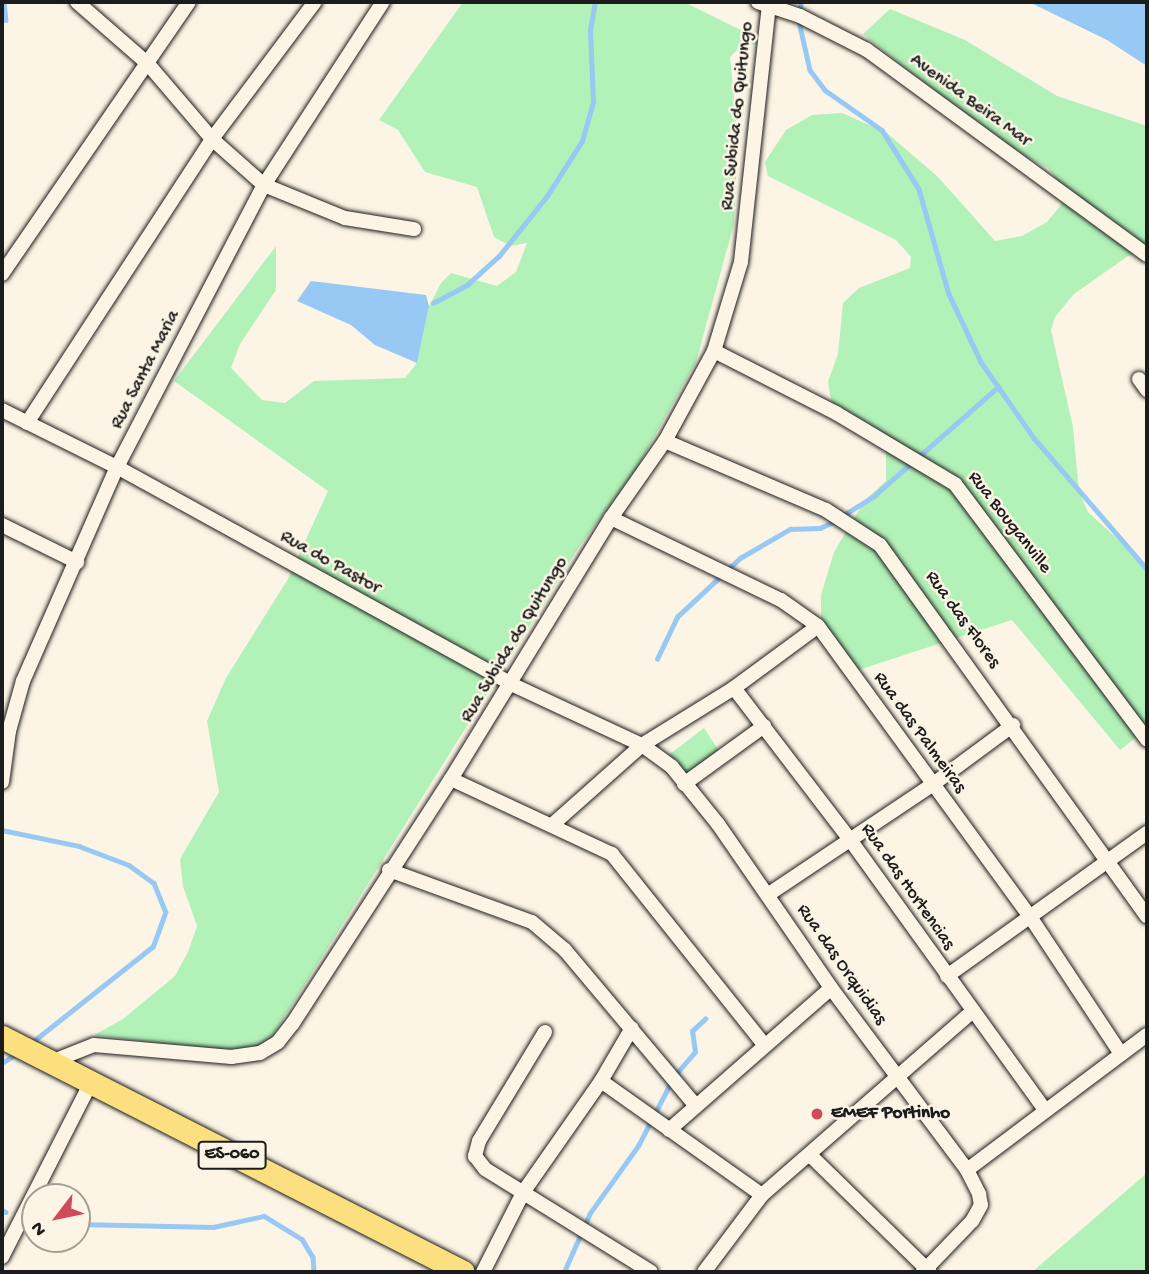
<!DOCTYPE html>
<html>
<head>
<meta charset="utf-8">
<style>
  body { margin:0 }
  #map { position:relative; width:1149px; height:1274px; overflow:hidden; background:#fcf5e5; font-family:"Gochi Hand",sans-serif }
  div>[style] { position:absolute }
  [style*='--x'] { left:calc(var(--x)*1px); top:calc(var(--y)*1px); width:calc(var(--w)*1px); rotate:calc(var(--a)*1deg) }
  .green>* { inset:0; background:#b2f1b8 }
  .water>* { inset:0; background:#98c8f4 }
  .stream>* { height:4.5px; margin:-2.25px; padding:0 2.25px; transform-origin:2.25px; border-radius:2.25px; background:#98c8f4 }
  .roads { filter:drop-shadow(0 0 2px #1c1c1c) drop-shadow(0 0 2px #1c1c1c) }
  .street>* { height:14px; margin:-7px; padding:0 7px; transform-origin:7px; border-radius:7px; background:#fcf5e5 }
  .primary>* { height:23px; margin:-11.5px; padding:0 11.5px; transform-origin:11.5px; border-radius:11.5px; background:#fce080 }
  .dots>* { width:19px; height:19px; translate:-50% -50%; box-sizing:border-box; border:4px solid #fcf5e5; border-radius:50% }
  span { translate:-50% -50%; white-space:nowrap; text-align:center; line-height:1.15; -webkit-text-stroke:5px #fcf5e5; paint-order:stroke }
  .shield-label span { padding:2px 5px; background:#fcf5e5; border:2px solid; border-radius:5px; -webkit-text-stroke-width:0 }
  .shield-label { font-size:18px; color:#1c1c1c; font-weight:700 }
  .street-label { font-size:19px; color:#1c1c1c }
  .poi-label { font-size:19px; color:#1c1c1c; font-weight:700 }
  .left { translate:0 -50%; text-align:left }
  .frame { position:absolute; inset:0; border:4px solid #1c1c1c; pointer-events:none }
  .north { position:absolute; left:21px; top:1183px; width:70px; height:70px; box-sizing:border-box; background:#fcf5e5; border:2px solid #a29e95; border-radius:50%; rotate:238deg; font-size:19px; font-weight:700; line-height:28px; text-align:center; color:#1c1c1c }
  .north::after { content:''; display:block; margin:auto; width:24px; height:32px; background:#d1495b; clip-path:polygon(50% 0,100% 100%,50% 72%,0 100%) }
</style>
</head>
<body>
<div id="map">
  <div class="green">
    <div style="clip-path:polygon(463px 2px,684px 2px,771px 45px,743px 44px,730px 57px,738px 138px,734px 224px,696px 362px,637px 468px,579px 547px,260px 1056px,94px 1035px,123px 1019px,175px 976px,188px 952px,197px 926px,183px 886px,180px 859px,219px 792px,207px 721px,226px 678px,288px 579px,328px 491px,174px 381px,276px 246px,276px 290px,240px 344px,231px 368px,262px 400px,285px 403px,314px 381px,405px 378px,417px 363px,429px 306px,441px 283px,451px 273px,497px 286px,516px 272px,527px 243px,511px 246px,494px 237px,477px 187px,425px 172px,398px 130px,379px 120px)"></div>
    <div style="clip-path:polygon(890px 9px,965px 40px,1057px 96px,1147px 126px,1147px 251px,1128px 256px,1074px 294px,1055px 317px,1051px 330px,1073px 427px,1079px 492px,1088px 512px,1147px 566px,1147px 729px,1120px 750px,1012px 620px,852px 672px,821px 620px,821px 595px,834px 552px,865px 500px,886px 481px,886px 445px,867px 421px,834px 417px,828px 382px,838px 354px,843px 303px,859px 288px,910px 268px,911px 257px,896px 240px,768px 176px,765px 162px,786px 130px,812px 115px,842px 113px,887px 133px,938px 177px,995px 241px,1022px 236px,1047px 222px,1069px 195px,1048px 168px,1001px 144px,863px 34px)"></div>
    <div style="clip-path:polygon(704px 728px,719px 751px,682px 779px,666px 757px)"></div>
    <div style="clip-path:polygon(1147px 1173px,1147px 1272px,1032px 1272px)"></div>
  </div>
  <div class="water">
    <div style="clip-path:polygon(1029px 2px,1147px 2px,1147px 66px,1107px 40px)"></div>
    <div style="clip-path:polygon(311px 281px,426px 295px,429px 306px,417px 363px,375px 345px,351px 325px,297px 301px)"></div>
  </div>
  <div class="stream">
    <div style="--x:4;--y:2;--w:18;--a:84"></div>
    <div style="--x:801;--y:2;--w:24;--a:92"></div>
    <div style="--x:800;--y:26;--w:45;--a:77.2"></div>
    <div style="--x:810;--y:70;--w:25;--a:53"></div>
    <div style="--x:825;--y:90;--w:70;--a:35.1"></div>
    <div style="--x:882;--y:130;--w:70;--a:57.9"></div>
    <div style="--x:919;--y:189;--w:109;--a:74.1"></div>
    <div style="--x:949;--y:294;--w:75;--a:64.8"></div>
    <div style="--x:981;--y:362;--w:93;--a:55.1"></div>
    <div style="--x:1034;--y:438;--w:173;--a:49.2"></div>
    <div style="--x:433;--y:303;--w:40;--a:-28"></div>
    <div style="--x:468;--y:284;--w:42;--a:-42.1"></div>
    <div style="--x:499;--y:256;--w:77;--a:-51.3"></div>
    <div style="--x:547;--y:196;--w:65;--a:-57.5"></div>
    <div style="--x:582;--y:141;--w:41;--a:-74.2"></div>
    <div style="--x:593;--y:102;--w:72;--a:-92.4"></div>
    <div style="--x:590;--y:30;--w:28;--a:-80"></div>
    <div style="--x:842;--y:516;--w:39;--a:-32"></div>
    <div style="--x:875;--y:495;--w:164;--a:-41.3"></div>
    <div style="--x:657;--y:659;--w:47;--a:-64.5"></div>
    <div style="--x:677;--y:617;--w:86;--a:-43.1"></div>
    <div style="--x:740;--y:558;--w:58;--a:-30.1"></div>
    <div style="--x:790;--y:529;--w:30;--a:-2"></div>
    <div style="--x:820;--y:528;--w:17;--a:-25"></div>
    <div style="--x:2;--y:830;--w:79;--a:11.7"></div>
    <div style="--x:79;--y:846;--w:53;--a:20.8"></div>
    <div style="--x:129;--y:865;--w:31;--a:36"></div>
    <div style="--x:154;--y:883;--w:31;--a:68"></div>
    <div style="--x:166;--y:912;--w:37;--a:110"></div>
    <div style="--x:153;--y:947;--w:154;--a:141.6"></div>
    <div style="--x:2;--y:1063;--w:17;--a:-33"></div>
    <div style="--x:675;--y:1075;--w:30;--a:-49"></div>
    <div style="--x:695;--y:1052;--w:21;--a:-98"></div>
    <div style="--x:692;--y:1031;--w:18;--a:-43"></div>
    <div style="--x:2;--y:1210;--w:4;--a:27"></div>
    <div style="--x:77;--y:1224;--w:136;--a:1.3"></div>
    <div style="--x:213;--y:1227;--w:52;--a:-12.2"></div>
    <div style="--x:264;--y:1216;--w:44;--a:31.2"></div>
    <div style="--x:302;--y:1239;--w:21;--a:59"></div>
    <div style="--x:313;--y:1257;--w:15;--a:86"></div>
    <div style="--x:564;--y:1272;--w:64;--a:-66.2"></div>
    <div style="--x:590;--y:1213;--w:82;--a:-54.4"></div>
    <div style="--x:638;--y:1146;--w:72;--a:-62.7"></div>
  </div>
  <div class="roads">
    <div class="street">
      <div style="--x:77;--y:2;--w:94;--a:41.1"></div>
      <div style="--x:148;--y:64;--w:99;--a:49.5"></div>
      <div style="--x:212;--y:139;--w:69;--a:41.5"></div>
      <div style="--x:264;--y:185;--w:87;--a:22.2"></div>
      <div style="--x:345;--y:218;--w:70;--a:9.1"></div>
      <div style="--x:758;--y:2;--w:44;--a:18.4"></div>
      <div style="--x:800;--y:16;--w:75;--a:26.9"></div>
      <div style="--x:867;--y:50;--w:347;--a:36.2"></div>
      <div style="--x:2;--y:274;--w:330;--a:-55.5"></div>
      <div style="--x:714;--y:351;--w:137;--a:26.9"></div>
      <div style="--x:836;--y:413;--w:139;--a:30.8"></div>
      <div style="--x:955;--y:484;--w:320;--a:53.1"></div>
      <div style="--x:1139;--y:379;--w:14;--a:54"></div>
      <div style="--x:2;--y:410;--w:128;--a:26.4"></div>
      <div style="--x:117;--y:467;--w:450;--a:28.8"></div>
      <div style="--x:511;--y:684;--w:145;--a:25"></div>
      <div style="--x:642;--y:745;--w:37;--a:36"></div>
      <div style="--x:672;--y:767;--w:73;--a:51.1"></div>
      <div style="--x:718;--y:824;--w:199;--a:55.4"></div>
      <div style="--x:831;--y:988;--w:227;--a:53.2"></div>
      <div style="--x:967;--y:1170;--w:27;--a:63"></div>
      <div style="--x:979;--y:1194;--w:11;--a:80"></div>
      <div style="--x:981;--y:1205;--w:18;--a:119"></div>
      <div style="--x:972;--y:1221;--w:71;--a:133.9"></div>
      <div style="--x:27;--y:423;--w:339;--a:-56.9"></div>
      <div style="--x:212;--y:139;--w:171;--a:-53.1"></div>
      <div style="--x:665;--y:441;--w:175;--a:23.2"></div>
      <div style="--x:826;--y:510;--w:64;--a:32.9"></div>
      <div style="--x:880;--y:545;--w:457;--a:54.3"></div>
      <div style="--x:611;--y:518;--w:189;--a:25.8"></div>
      <div style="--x:781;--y:600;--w:45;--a:35.1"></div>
      <div style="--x:818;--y:626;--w:361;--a:53.9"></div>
      <div style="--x:1031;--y:918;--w:163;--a:56.5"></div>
      <div style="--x:2;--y:525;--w:84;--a:26.3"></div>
      <div style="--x:734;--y:688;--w:193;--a:52.6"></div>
      <div style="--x:851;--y:841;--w:332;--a:54.2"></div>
      <div style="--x:451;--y:779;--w:178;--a:25"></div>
      <div style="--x:612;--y:854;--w:242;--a:51.4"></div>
      <div style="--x:2;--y:782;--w:51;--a:-82.2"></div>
      <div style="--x:9;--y:731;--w:52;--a:-74.4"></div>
      <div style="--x:23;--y:681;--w:234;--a:-66.3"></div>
      <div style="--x:117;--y:467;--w:318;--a:-62.5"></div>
      <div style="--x:264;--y:185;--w:218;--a:-57"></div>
      <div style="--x:684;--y:784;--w:99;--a:-35.9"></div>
      <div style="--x:552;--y:825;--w:120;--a:-41.6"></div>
      <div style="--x:642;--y:745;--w:108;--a:-31.8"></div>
      <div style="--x:734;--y:688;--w:104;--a:-36.4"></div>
      <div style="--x:389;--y:870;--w:152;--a:20"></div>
      <div style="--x:532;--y:922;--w:43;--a:40.3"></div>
      <div style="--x:565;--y:950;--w:202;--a:50"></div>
      <div style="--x:769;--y:894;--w:196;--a:-33.8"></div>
      <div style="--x:932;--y:785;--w:101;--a:-36.5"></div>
      <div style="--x:947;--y:976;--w:246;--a:-35.6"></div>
      <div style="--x:545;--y:1032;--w:127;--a:121.2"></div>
      <div style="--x:479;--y:1141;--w:16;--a:105"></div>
      <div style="--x:475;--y:1156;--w:16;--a:52"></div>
      <div style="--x:485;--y:1169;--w:195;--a:31.8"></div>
      <div style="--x:51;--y:1062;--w:46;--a:-21.6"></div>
      <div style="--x:94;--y:1045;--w:138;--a:5"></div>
      <div style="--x:231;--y:1057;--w:29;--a:-8"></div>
      <div style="--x:260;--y:1053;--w:21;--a:-31"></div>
      <div style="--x:278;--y:1042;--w:24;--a:-52"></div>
      <div style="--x:293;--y:1023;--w:291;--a:-57.1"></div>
      <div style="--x:451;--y:779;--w:306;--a:-58.5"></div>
      <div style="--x:611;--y:518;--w:94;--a:-55"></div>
      <div style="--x:665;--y:441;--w:102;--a:-61.4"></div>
      <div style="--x:714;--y:351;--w:93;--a:-73.1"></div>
      <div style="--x:741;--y:262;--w:258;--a:-83.8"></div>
      <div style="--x:601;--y:1081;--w:197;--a:35.3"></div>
      <div style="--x:669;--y:1130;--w:215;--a:-41.2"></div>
      <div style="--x:811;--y:1156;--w:166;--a:44.3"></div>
      <div style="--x:967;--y:1170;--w:225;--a:-36.9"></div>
      <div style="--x:2;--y:1257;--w:196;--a:-63"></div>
      <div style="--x:483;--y:1272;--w:91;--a:-63.2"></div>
      <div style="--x:524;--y:1191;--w:134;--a:-55"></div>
      <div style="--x:601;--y:1081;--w:61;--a:-59.7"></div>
      <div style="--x:704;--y:1272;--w:96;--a:-53"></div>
      <div style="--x:762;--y:1195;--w:279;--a:-41.1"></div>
    </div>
    <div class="primary">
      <div style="--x:2;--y:1037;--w:517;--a:27.01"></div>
    </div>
  </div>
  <div class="dots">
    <div style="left:817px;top:1114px;background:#d1495b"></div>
  </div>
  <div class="shield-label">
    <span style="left:232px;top:1155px">ES-060</span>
  </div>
  <div class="street-label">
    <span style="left:970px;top:101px;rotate:36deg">Avenida Beira Mar</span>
    <span style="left:738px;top:116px;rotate:-84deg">Rua Subida do Quitungo</span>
    <span style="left:146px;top:370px;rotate:-63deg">Rua Santa Maria</span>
    <span style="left:1009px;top:523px;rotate:52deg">Rua Bouganville</span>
    <span style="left:330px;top:563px;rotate:29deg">Rua do Pastor</span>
    <span style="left:962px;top:620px;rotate:54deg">Rua das Flores</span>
    <span style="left:515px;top:640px;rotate:-59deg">Rua Subida do Quitungo</span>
    <span style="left:919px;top:733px;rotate:54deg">Rua das Palmeiras</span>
    <span style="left:907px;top:887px;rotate:55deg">Rua das Hortencias</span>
    <span style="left:841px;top:965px;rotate:55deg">Rua das Orquidias</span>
  </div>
  <div class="poi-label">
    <span class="left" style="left:831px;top:1114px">EMEF Portinho</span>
  </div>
  <div class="frame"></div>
  <div class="north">N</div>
</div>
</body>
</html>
